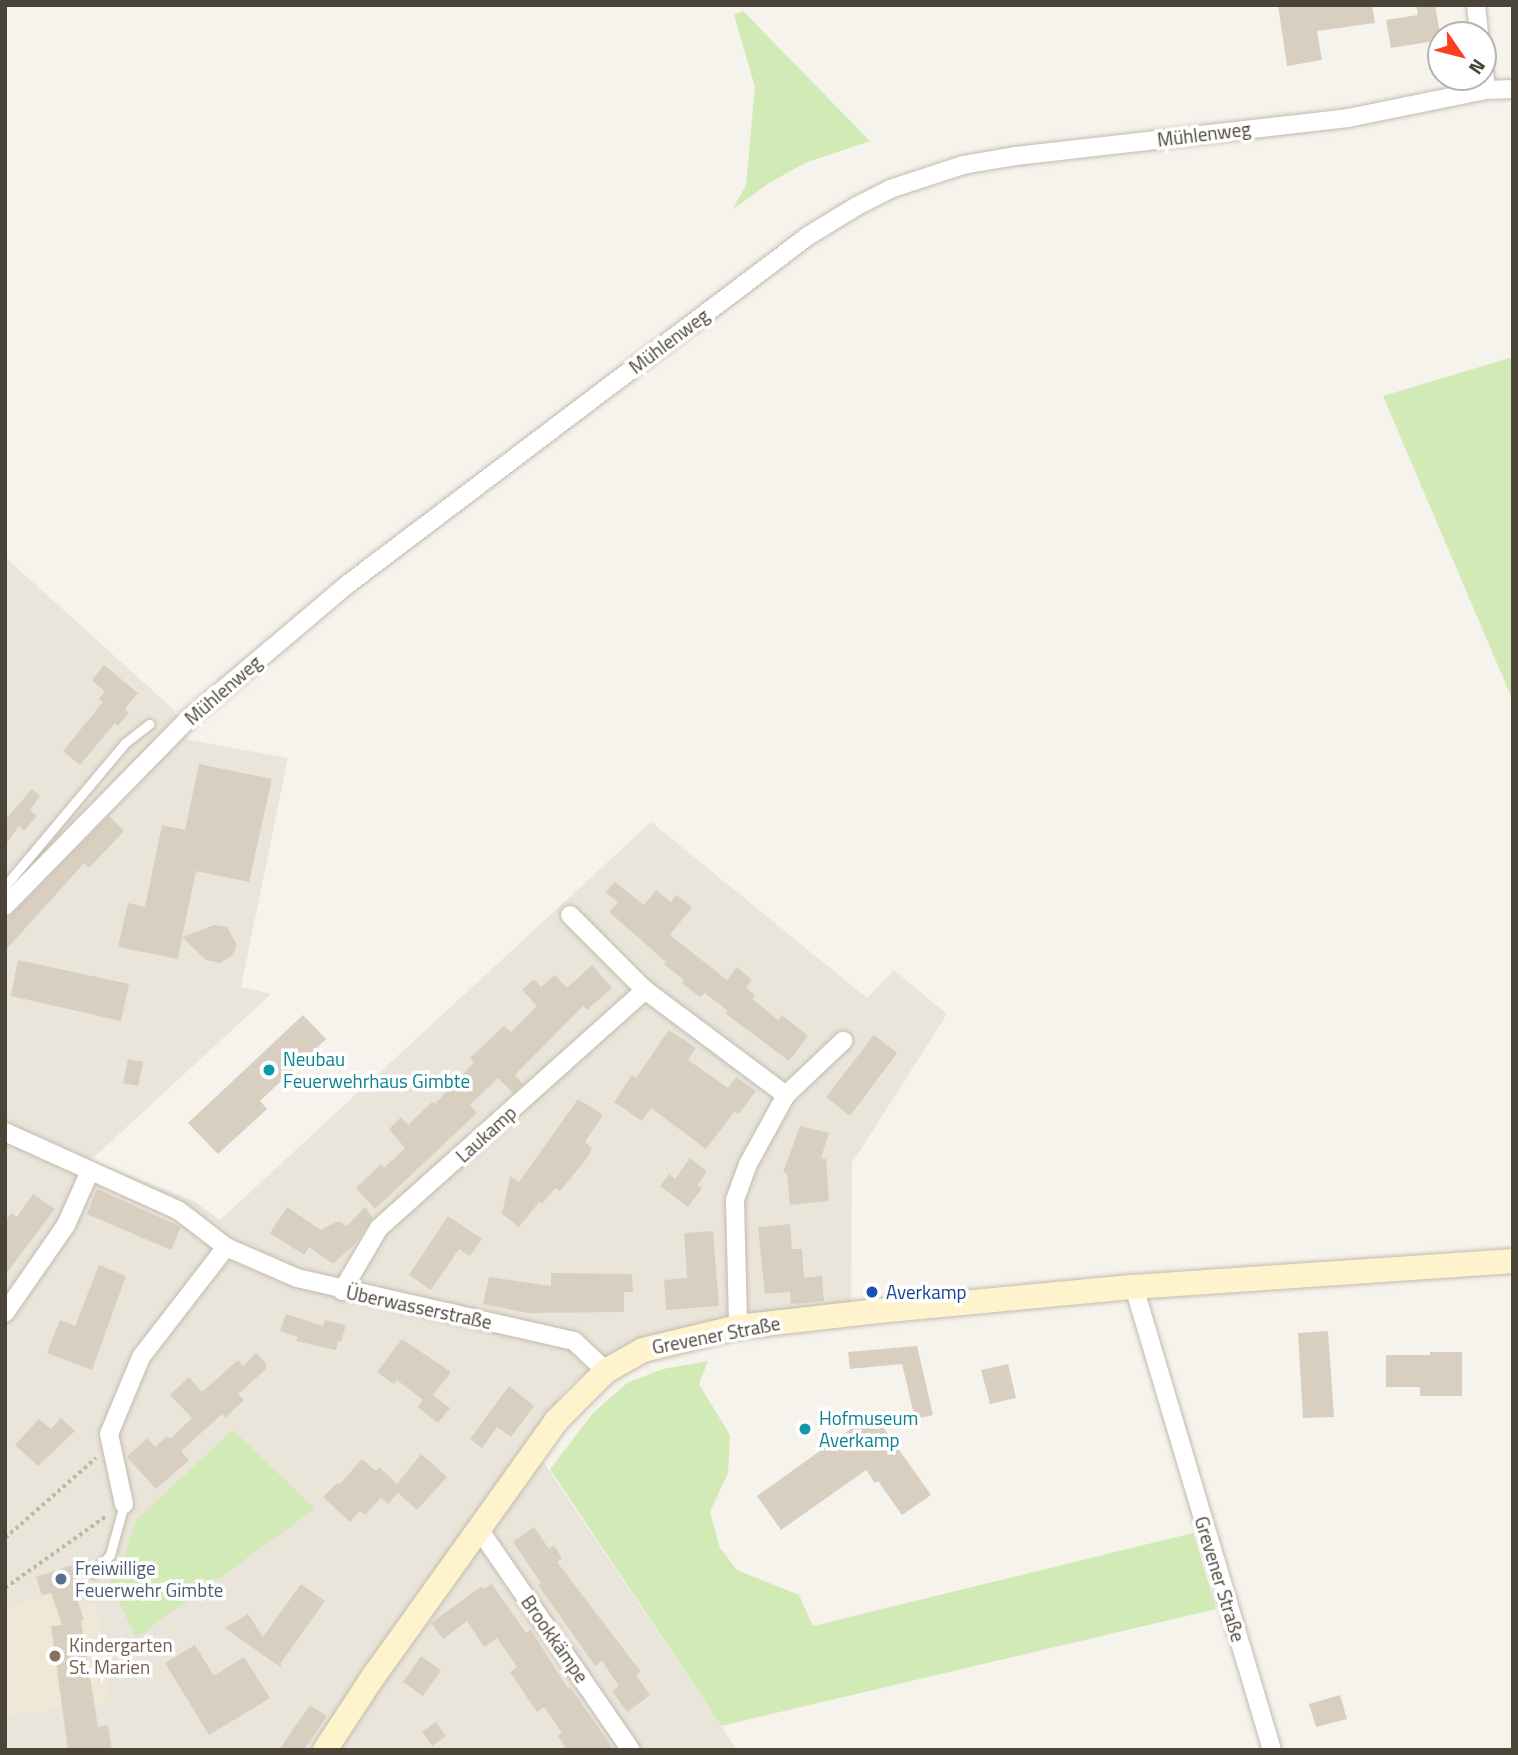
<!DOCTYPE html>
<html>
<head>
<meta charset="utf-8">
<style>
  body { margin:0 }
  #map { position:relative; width:1518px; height:1755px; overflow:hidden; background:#f6f3ec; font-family:"Titillium Web",sans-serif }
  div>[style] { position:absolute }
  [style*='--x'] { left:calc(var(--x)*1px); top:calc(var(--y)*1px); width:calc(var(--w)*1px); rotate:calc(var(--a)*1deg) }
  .residential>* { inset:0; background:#eae5da }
  .education>* { inset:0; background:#efe8d6 }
  .green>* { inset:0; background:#d2eab5 }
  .building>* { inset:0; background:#d8cfc1 }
  .path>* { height:3.5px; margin-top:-1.75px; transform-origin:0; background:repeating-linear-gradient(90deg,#c4b79f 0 3.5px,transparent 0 7px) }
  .roads { filter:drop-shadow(0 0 2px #c2bbae) drop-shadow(0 0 2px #c2bbae) }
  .lane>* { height:9px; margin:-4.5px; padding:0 4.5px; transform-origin:4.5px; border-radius:4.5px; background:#fff }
  .street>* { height:18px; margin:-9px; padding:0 9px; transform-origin:9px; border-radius:9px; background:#fff }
  .secondary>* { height:24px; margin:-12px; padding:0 12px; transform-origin:12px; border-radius:12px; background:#fff3cd }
  .dots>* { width:19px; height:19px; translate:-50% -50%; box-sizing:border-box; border:4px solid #fff; border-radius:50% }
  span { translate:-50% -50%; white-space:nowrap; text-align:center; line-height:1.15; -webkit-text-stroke:7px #fff; paint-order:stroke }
  .street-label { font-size:19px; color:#4b4439 }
  .culture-label { font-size:19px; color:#0d838f }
  .left { translate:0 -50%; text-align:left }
  .transit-label { font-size:19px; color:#164399 }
  .service-label { font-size:19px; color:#4e5e75 }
  .education-label { font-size:19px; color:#785e54 }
  .frame { position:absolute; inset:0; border:7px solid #4b4439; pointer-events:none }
  .north { position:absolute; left:1427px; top:21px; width:70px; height:70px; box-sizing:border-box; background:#fff; border:2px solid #b7b4b0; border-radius:50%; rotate:125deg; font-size:19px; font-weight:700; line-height:28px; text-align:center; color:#4b4439 }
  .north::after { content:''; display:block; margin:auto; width:24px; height:32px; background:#fc3f1d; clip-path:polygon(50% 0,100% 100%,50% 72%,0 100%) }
</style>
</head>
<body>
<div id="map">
  <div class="residential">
    <div style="clip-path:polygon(5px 557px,173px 709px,189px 740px,288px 758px,241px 987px,271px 994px,91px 1160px,194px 1201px,220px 1220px,651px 822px,867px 998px,894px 970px,947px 1014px,852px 1163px,851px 1302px,727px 1318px,630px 1342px,569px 1385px,528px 1439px,737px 1750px,5px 1750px)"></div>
  </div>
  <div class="education">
    <div style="clip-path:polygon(73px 1586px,79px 1606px,96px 1602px,111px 1702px,5px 1715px,5px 1610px)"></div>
  </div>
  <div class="green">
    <div style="clip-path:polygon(743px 11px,870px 141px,805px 163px,769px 183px,732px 210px,746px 185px,755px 87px,734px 15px)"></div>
    <div style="clip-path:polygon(1513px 357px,1513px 701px,1383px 396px)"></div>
    <div style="clip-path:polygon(708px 1361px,699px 1384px,730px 1435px,728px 1473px,710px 1512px,720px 1548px,737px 1570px,799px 1595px,813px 1626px,1193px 1533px,1216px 1609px,721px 1726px,550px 1469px,593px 1413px,627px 1383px,663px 1369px)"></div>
    <div style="clip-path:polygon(233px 1430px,315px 1509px,136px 1638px,108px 1578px,126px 1553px,136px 1520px)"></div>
  </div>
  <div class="building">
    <div style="clip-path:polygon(1278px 5px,1372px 5px,1375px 23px,1317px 31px,1322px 60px,1287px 66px)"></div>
    <div style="clip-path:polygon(1416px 5px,1435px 5px,1441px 40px,1391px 48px,1386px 20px,1418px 15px)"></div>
    <div style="clip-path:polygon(104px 665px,138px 693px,125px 709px,129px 713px,118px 726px,115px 723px,80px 765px,63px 751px,103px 702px,99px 699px,105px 692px,92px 680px)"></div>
    <div style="clip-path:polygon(199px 764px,272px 779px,249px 882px,196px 871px,182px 937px,214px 925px,227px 927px,237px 945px,232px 956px,220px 963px,206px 960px,182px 937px,178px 959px,118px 947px,128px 903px,145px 907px,162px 825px,185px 830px)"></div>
    <div style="clip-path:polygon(32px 789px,40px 796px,30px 810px,37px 816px,24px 831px,19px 826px,5px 845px,5px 820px)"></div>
    <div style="clip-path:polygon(109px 816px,124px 831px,89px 868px,84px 863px,5px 951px,5px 921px)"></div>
    <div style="clip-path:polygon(615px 882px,644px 905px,656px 890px,671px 902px,676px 895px,692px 907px,670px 935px,727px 980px,737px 967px,752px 980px,746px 988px,755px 995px,753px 999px,778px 1020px,782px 1015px,808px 1036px,789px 1061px,726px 1014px,728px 1011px,705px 993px,700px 997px,682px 983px,684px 980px,664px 964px,666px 962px,609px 912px,618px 902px,605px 892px)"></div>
    <div style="clip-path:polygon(18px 960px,129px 984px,121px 1021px,11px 996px)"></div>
    <div style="clip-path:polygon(592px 965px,612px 988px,587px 1010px,583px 1006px,515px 1075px,523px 1084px,513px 1093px,498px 1078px,470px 1105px,477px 1113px,375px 1209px,356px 1188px,381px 1164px,384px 1168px,405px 1148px,389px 1129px,401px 1117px,408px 1125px,432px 1102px,435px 1104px,474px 1062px,470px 1058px,504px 1026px,511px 1032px,537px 1006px,522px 990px,534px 979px,541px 987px,555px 975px,567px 988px)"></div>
    <div style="clip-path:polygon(303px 1015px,326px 1039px,260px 1101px,267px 1109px,218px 1154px,188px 1123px)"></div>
    <div style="clip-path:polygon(669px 1030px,696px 1048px,688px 1060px,728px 1088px,736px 1077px,756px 1091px,739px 1114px,735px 1111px,706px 1149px,651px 1108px,642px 1121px,614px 1102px,632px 1075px,636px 1078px)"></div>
    <div style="clip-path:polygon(874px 1035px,897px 1053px,850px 1116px,826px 1097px)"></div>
    <div style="clip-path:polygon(128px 1059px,143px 1062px,138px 1086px,123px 1083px)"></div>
    <div style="clip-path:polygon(578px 1099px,603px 1115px,585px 1142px,592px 1148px,588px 1157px,560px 1191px,555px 1188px,542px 1204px,539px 1202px,519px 1227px,502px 1214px,510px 1176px,519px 1182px)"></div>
    <div style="clip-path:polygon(800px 1126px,829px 1133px,821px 1158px,826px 1159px,829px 1201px,790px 1205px,787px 1173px,783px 1172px)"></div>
    <div style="clip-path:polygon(690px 1158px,707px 1172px,697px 1185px,702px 1188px,688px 1207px,660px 1186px,669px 1174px,675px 1179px)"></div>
    <div style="clip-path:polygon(97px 1189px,181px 1227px,171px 1250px,87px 1214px)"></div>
    <div style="clip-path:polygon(33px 1194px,55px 1209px,5px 1275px,5px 1222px,11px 1213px,17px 1217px)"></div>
    <div style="clip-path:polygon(287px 1207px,321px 1230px,338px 1221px,347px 1226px,365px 1207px,373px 1218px,354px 1245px,333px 1264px,309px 1247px,304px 1255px,270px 1233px)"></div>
    <div style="clip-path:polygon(448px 1216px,482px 1239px,470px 1256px,459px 1249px,431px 1290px,409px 1275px)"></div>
    <div style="clip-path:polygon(790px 1224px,792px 1249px,802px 1249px,804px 1278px,822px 1276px,824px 1301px,791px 1304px,790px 1292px,765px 1294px,758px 1227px)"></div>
    <div style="clip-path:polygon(713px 1231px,719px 1306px,666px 1310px,664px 1280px,687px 1278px,684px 1233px)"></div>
    <div style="clip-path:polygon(99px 1265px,126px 1276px,92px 1370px,47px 1353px,60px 1320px,75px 1326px)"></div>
    <div style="clip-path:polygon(551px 1273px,632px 1274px,633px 1292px,624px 1292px,624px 1312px,527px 1313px,483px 1304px,489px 1277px,551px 1286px)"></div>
    <div style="clip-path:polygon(286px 1314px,323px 1326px,325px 1320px,346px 1325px,341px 1342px,338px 1341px,336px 1350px,296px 1341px,298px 1337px,280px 1331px)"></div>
    <div style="clip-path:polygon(1328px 1331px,1334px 1417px,1303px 1418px,1298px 1333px)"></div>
    <div style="clip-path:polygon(402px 1339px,451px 1372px,433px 1395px,450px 1408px,438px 1423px,418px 1407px,423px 1400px,397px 1380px,394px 1384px,377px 1372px)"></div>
    <div style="clip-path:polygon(917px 1346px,933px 1415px,915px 1419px,902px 1364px,850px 1369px,848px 1352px)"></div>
    <div style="clip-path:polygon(1430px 1352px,1462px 1352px,1462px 1396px,1420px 1396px,1420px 1387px,1386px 1387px,1386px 1355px,1430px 1355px)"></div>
    <div style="clip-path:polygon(256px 1353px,266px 1363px,266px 1369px,238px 1394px,244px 1400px,225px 1418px,222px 1414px,181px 1451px,189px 1460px,156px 1489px,127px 1457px,147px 1438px,155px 1447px,167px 1436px,170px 1439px,192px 1418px,170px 1395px,189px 1377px,202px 1392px,238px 1360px,243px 1366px)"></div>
    <div style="clip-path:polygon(1008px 1364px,1016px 1398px,990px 1404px,981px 1370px)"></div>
    <div style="clip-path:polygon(509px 1386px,534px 1406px,511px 1437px,497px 1427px,482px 1448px,470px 1439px)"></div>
    <div style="clip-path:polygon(873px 1413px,931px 1495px,902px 1515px,878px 1481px,875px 1483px,866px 1470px,781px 1530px,757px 1496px)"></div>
    <div style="clip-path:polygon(61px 1418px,75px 1431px,38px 1466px,15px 1445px,39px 1419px,51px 1429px)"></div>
    <div style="clip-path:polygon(421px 1454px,447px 1477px,417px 1510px,398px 1493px,388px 1504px,381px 1498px,365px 1515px,360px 1511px,350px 1522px,323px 1497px,337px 1483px,339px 1485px,362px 1459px,376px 1471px,379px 1467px,397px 1484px)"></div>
    <div style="clip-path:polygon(534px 1527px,549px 1549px,554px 1545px,562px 1558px,557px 1562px,641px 1672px,636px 1675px,650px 1695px,627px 1712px,612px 1691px,619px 1686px,602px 1661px,595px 1666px,538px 1585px,541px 1583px,513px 1542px)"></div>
    <div style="clip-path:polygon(72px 1565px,78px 1584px,73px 1586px,84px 1620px,81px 1621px,98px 1727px,108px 1725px,112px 1750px,68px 1750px,51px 1626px,62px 1625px,51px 1593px,42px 1595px,36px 1577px)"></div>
    <div style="clip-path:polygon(301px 1584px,325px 1601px,280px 1664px,283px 1669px,225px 1628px,248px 1614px,263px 1637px)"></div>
    <div style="clip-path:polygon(492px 1584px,526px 1633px,531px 1630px,568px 1689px,570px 1687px,614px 1750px,567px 1750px,558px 1736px,562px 1733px,544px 1707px,537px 1712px,510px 1672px,517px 1667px,497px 1638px,484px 1647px,467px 1621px,443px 1639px,431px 1623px,482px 1586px,484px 1589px)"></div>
    <div style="clip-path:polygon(195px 1645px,214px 1676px,244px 1657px,270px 1698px,209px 1735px,165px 1663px)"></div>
    <div style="clip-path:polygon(421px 1656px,441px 1670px,423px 1696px,403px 1682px)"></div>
    <div style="clip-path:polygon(1340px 1695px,1347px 1719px,1316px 1727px,1309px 1704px)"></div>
    <div style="clip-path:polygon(310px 1705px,327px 1716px,304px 1750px,279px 1750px)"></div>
    <div style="clip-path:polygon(436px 1722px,446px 1736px,432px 1746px,422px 1732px)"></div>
  </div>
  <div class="path">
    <div style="--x:5;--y:1538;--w:121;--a:-41.3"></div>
    <div style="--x:5;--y:1588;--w:123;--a:-35.4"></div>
  </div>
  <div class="roads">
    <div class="lane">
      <div style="--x:5;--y:886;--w:187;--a:-50"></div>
      <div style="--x:125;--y:743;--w:31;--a:-38"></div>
      <div style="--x:93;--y:1573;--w:25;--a:-47"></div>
      <div style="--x:110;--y:1555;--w:53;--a:-74.6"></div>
    </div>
    <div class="street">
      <div style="--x:1476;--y:5;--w:30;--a:84"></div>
      <div style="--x:1483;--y:64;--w:26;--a:83"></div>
      <div style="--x:5;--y:906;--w:260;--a:-45.6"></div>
      <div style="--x:187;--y:720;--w:211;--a:-40.2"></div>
      <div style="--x:348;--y:584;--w:577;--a:-37.11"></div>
      <div style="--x:808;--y:236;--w:57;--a:-31.5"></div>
      <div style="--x:857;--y:206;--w:37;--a:-27"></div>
      <div style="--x:890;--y:189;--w:77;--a:-18.2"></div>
      <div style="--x:963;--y:165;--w:54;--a:-9.6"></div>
      <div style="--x:1016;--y:156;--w:334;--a:-6.5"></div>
      <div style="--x:1348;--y:118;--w:141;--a:-11.5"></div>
      <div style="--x:1486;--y:90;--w:27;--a:-2"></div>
      <div style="--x:570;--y:915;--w:106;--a:45"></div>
      <div style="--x:786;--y:1095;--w:79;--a:-43.5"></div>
      <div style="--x:5;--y:1132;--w:190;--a:24.3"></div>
      <div style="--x:178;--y:1210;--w:61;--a:37.6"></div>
      <div style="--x:226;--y:1247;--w:77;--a:23.6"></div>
      <div style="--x:297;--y:1278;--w:284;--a:12.8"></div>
      <div style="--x:574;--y:1341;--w:44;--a:43.2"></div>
      <div style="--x:1134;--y:1287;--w:483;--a:73.4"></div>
      <div style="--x:342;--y:1291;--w:73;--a:-59.6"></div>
      <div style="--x:379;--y:1228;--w:357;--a:-41.8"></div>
      <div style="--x:645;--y:990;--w:176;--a:36.7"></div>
      <div style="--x:786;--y:1095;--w:79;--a:118.8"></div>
      <div style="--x:748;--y:1164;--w:38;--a:110"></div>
      <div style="--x:735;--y:1200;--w:127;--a:88.6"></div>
      <div style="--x:5;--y:1313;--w:107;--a:-55.3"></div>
      <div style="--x:66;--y:1225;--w:59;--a:-66"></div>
      <div style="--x:124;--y:1504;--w:72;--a:-102.1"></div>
      <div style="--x:109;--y:1434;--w:83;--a:-67.4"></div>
      <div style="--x:141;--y:1357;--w:139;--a:-52.3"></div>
      <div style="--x:479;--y:1529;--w:268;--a:55.5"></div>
    </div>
    <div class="secondary">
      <div style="--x:325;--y:1750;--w:87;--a:-56.7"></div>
      <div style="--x:373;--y:1677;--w:315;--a:-54.4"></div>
      <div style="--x:556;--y:1421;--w:71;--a:-45"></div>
      <div style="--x:606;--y:1371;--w:43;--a:-29.6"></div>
      <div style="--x:643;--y:1350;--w:98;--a:-13.6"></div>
      <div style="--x:738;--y:1327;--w:141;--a:-6.5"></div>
      <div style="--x:878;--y:1311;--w:257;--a:-5.4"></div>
      <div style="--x:1134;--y:1287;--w:380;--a:-3.9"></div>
    </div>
  </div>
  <div class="dots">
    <div style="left:269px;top:1070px;background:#0f9aa8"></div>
    <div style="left:872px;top:1292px;background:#1a4fb4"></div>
    <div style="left:805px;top:1429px;background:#0f9aa8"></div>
    <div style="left:61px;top:1579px;background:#5c6f8a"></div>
    <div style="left:55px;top:1656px;background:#8d6e63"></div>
  </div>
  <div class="street-label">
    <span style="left:1204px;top:134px;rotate:-7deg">Mühlenweg</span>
    <span style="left:669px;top:341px;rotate:-37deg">Mühlenweg</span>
    <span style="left:223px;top:690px;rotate:-41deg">Mühlenweg</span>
    <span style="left:486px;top:1134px;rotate:-42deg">Laukamp</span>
    <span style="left:419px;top:1307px;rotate:12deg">Überwasserstraße</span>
    <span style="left:716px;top:1335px;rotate:-11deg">Grevener Straße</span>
    <span style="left:1220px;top:1579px;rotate:73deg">Grevener Straße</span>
    <span style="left:555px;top:1639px;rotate:55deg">Brookkämpe</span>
  </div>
  <div class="culture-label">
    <span class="left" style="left:283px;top:1070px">Neubau<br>Feuerwehrhaus Gimbte</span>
    <span class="left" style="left:819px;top:1429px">Hofmuseum<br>Averkamp</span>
  </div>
  <div class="transit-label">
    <span class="left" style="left:886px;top:1292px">Averkamp</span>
  </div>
  <div class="service-label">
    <span class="left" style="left:75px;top:1579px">Freiwillige<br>Feuerwehr Gimbte</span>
  </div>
  <div class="education-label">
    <span class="left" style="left:69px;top:1656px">Kindergarten<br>St. Marien</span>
  </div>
  <div class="frame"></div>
  <div class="north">N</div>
</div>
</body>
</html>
